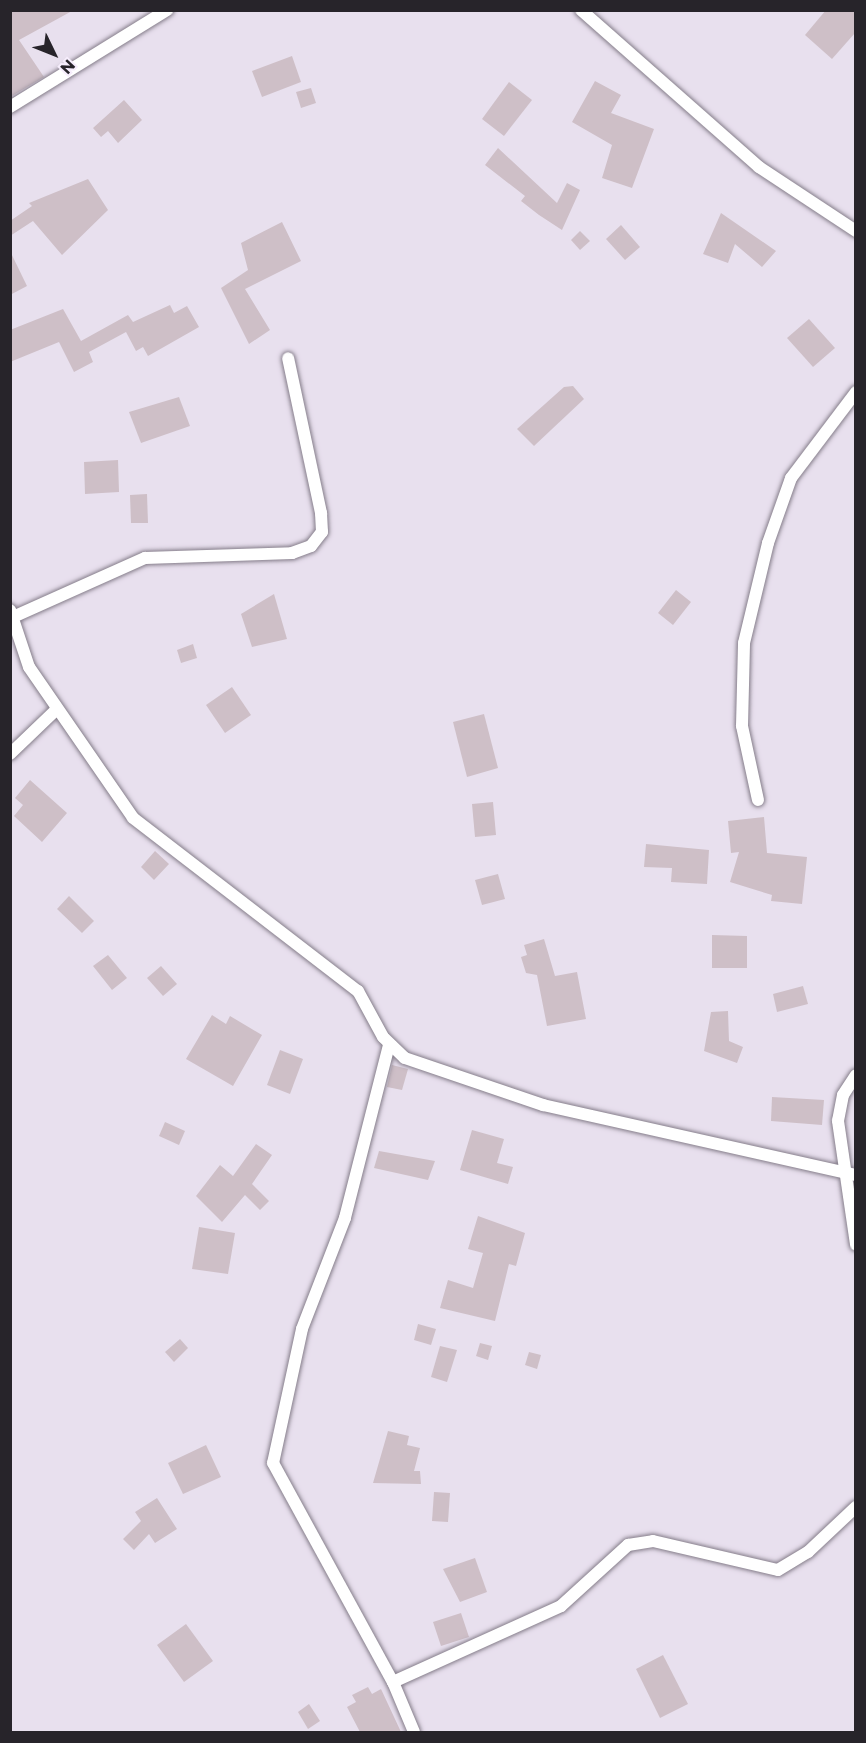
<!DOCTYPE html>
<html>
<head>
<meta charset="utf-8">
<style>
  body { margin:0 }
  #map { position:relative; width:866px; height:1743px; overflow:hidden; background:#e8e0ee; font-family:Montserrat,sans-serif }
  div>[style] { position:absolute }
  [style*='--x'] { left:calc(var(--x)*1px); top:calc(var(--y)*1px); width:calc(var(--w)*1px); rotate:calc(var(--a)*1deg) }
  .building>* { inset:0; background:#cebfc7 }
  .roads { filter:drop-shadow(0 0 2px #857d8a) drop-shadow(0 0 2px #857d8a) }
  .street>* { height:12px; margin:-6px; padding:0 6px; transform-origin:6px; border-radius:6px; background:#fff }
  span { translate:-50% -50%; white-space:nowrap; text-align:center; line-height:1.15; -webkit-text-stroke:6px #f6edfc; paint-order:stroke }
  .frame { position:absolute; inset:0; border:12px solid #27242a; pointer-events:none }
  .north { position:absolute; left:24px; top:24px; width:60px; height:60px; -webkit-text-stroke:4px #f6edfc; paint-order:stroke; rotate:133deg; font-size:16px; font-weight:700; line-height:24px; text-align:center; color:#27242a }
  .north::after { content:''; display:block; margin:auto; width:21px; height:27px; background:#27242a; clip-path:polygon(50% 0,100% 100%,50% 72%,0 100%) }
</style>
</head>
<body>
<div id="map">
  <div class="building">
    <div style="clip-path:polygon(10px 10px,72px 11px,19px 40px,44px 77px,10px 97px)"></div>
    <div style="clip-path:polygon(826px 10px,855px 10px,855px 33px,832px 59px,805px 35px)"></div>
    <div style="clip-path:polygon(292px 56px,301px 82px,262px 97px,252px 71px)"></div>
    <div style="clip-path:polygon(595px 81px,621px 95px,611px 113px,654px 129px,632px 188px,602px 178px,612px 145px,572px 122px)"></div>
    <div style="clip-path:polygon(509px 82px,532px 100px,504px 136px,482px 119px)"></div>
    <div style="clip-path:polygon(311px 88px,316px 103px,301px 108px,296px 92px)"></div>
    <div style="clip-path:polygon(124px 100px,142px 120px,118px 143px,108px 131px,101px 137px,93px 128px)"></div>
    <div style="clip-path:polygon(498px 148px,557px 203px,567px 183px,580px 190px,562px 230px,539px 215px,521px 201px,525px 196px,485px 165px)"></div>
    <div style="clip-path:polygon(88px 179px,108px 210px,62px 255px,33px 221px,10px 236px,10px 221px,32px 206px,29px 203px)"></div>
    <div style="clip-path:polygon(721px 213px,776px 251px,762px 267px,735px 244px,728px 263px,703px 254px)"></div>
    <div style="clip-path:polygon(282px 222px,301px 261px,245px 289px,270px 330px,249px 344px,221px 288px,248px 270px,241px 243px)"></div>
    <div style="clip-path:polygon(621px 225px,640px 247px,625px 260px,606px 239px)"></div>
    <div style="clip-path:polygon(580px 231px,590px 241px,580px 250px,571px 240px)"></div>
    <div style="clip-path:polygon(10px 251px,27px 286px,10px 295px)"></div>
    <div style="clip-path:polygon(170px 305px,174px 313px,187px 306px,199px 327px,148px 356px,143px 347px,136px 351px,126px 332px,89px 352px,93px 362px,74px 372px,59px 342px,10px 362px,10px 330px,63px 309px,81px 341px,128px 315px,133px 322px)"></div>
    <div style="clip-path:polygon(809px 319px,835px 348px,813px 367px,787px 338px)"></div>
    <div style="clip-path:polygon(573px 386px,584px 399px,534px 446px,517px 429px,564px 387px)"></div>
    <div style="clip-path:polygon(179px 397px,190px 426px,141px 443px,129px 412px)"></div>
    <div style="clip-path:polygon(118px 460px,119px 492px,85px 494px,84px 462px)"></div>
    <div style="clip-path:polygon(147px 494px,148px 523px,131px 523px,130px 495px)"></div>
    <div style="clip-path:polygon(676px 590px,691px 602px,673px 625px,658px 613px)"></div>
    <div style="clip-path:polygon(274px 594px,287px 639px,252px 647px,241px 614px)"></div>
    <div style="clip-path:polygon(193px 644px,197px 658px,181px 663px,177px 650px)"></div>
    <div style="clip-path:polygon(232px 687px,251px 715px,225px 733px,206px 705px)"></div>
    <div style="clip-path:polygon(484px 714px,498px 768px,467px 777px,453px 722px)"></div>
    <div style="clip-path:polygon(30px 780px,67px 813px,42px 842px,14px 816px,23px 805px,15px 798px)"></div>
    <div style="clip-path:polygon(493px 802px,496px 835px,475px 837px,472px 804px)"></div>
    <div style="clip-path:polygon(764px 817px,767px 853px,807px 857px,802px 904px,771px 901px,772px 895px,730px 882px,739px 852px,731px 853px,728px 821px)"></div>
    <div style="clip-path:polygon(646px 844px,709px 850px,707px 884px,671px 882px,672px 868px,644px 867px)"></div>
    <div style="clip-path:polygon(155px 851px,169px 864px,154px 880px,141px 867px)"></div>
    <div style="clip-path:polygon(498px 874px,505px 899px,482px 905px,475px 880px)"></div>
    <div style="clip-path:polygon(69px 896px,94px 921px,82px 933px,57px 909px)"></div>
    <div style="clip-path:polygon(712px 935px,747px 936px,747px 968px,712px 968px)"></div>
    <div style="clip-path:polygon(544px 939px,555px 976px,577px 972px,586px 1019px,547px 1026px,537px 975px,526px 973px,521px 957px,527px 955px,524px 945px)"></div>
    <div style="clip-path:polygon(108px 955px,127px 978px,112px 990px,93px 966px)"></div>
    <div style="clip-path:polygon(161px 966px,177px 984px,163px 996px,147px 978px)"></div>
    <div style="clip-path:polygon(803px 986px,808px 1004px,777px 1012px,773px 994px)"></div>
    <div style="clip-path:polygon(728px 1011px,729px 1041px,743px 1047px,737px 1063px,704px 1051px,711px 1012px)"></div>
    <div style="clip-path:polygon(212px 1015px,226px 1024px,230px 1016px,262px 1035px,233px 1086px,186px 1059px)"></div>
    <div style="clip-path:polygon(280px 1050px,303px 1059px,290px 1094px,267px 1085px)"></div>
    <div style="clip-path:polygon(392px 1065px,408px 1069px,402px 1090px,387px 1087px)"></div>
    <div style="clip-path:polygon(772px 1097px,824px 1100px,822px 1125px,771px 1121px)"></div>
    <div style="clip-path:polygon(165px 1122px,185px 1131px,179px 1145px,159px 1136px)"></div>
    <div style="clip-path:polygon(472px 1130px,504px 1139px,497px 1163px,513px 1167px,508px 1184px,460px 1170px)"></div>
    <div style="clip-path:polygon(256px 1144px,272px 1155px,252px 1184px,269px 1201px,260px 1210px,245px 1195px,222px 1222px,196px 1196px,220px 1165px,233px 1176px)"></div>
    <div style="clip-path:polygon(379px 1151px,435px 1161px,428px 1180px,374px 1168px)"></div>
    <div style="clip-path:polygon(478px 1216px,525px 1233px,516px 1266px,509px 1264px,495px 1321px,440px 1308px,448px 1280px,473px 1288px,483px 1253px,468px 1249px)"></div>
    <div style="clip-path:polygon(199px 1227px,235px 1233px,228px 1274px,192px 1269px)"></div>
    <div style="clip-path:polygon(418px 1324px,436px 1329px,431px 1345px,414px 1340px)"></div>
    <div style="clip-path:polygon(180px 1339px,188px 1348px,174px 1362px,165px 1352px)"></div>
    <div style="clip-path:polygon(480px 1343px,492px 1346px,488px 1360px,476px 1356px)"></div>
    <div style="clip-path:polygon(440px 1346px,457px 1350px,447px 1382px,431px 1377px)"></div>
    <div style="clip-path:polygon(529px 1352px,541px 1355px,537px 1369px,525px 1365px)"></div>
    <div style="clip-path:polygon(388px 1431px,409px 1436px,407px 1445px,420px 1448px,414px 1471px,420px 1471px,421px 1484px,373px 1483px)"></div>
    <div style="clip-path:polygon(206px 1445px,221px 1477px,183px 1494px,168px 1463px)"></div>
    <div style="clip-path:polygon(434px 1492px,450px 1493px,448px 1522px,432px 1521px)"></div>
    <div style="clip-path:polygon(157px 1498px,177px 1529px,155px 1543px,149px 1534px,134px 1550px,123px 1539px,141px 1521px,135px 1512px)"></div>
    <div style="clip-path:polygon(475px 1558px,487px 1592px,460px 1602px,443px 1569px)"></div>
    <div style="clip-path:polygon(461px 1613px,469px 1637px,441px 1646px,433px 1622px)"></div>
    <div style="clip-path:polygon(186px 1624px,213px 1661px,184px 1682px,157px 1645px)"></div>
    <div style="clip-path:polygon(663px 1655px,688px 1704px,660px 1718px,636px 1669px)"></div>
    <div style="clip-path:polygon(368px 1687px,372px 1694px,381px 1689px,401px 1732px,360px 1732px,347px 1707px,356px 1702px,352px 1695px)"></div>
    <div style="clip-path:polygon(309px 1704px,320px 1721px,308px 1729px,298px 1712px)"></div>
  </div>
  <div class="roads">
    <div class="street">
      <div style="--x:581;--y:10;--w:237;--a:41.4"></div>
      <div style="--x:759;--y:167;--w:116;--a:33.4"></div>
      <div style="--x:10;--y:107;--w:185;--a:-31.7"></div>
      <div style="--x:10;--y:610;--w:60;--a:71.6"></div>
      <div style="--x:29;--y:667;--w:183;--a:55.4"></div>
      <div style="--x:133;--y:818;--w:284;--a:37.6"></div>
      <div style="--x:358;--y:991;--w:52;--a:61.5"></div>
      <div style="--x:383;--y:1037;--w:30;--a:44"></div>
      <div style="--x:405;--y:1058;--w:146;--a:18.8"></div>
      <div style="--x:543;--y:1105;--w:321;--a:12.6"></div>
      <div style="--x:13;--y:617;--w:145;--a:-24.1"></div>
      <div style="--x:145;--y:558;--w:147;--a:-1.9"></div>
      <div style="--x:292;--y:553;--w:20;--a:-20"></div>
      <div style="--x:311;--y:546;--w:18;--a:-52"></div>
      <div style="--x:322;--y:532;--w:19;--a:-93"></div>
      <div style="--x:321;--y:513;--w:158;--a:-102"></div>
      <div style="--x:10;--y:754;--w:65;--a:-43.8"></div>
      <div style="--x:758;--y:800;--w:76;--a:-102.2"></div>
      <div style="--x:742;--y:726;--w:83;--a:-88.6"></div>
      <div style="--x:744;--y:643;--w:103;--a:-76.5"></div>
      <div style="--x:768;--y:543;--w:69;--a:-70.5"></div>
      <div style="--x:791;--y:478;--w:108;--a:-52.9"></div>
      <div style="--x:389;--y:1045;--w:179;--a:104.3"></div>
      <div style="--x:345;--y:1218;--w:119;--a:111.2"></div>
      <div style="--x:302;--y:1329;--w:137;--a:102.2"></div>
      <div style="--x:273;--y:1463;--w:250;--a:61.3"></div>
      <div style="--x:393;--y:1682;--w:54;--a:67.2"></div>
      <div style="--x:856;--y:1075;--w:24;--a:123"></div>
      <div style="--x:843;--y:1095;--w:26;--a:101"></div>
      <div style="--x:838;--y:1121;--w:125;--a:81.7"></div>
      <div style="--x:393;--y:1682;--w:184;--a:-24.3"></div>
      <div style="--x:561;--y:1606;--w:91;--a:-42.3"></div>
      <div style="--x:628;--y:1545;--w:25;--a:-9"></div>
      <div style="--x:653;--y:1541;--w:128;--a:13.1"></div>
      <div style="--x:778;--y:1570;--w:35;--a:-31"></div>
      <div style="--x:808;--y:1552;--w:66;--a:-43.2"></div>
    </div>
  </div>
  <div class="frame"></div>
  <div class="north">N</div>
</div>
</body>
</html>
